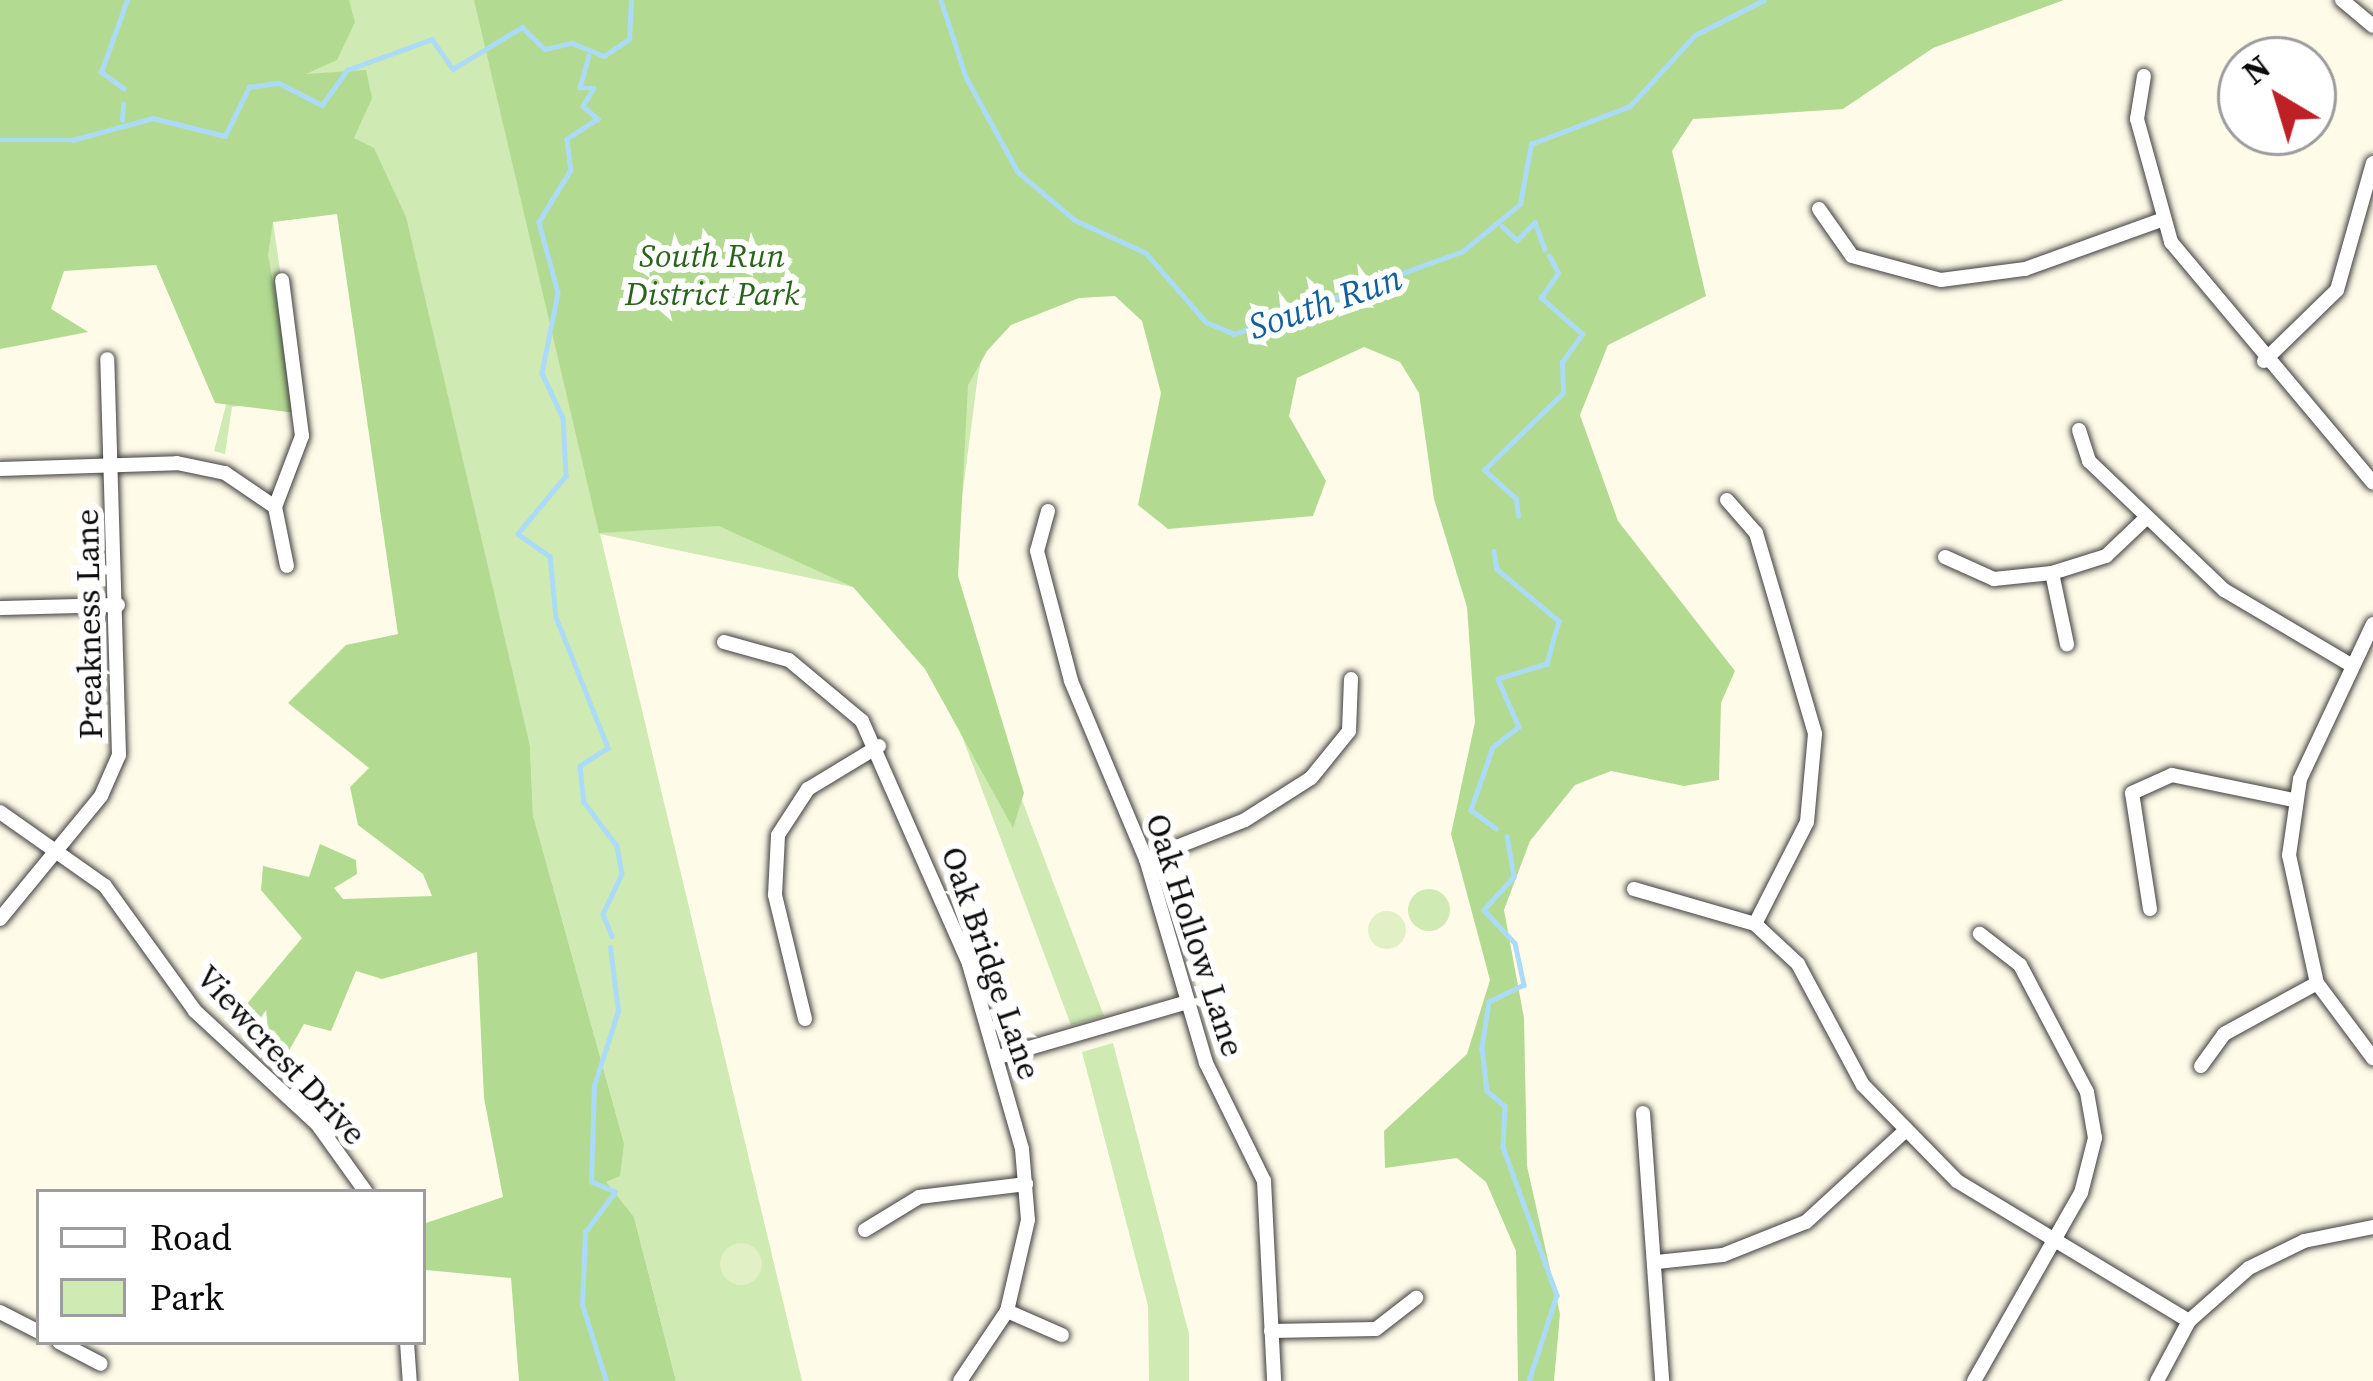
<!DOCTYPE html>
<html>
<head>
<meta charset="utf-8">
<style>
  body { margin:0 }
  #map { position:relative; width:2373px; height:1381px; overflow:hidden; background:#fffbe9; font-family:"Source Serif 4",serif }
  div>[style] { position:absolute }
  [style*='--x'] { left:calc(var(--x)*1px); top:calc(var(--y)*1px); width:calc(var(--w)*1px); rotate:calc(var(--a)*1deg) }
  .green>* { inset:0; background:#cfeab3 }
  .round { border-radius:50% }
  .forest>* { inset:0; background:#b2db91 }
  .pitch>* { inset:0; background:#e1f1c5 }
  .stream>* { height:4.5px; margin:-2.25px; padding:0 2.25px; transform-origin:2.25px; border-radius:2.25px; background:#acdbf8 }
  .roads { filter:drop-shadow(0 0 3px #3e3e3e) drop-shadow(0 0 3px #3e3e3e) }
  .minor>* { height:14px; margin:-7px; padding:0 7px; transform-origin:7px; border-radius:7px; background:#fff }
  span { translate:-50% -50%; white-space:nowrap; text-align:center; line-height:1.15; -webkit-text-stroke:12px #fff; paint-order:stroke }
  .park-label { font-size:33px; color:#29641a; font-style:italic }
  .street-label { font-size:33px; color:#0b0b0b }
  .water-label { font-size:36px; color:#12619f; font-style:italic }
  .legend { position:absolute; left:36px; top:1189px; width:390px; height:156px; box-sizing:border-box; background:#fff; border:3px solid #9d9d9d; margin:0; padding:15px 21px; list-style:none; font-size:36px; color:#0b0b0b }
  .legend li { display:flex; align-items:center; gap:24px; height:60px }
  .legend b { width:60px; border:3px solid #9d9d9d }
  .north { position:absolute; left:2217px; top:36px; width:120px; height:120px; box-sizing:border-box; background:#fff; border:3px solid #9d9d9d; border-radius:50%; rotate:322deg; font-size:33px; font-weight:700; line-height:48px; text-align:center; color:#0b0b0b }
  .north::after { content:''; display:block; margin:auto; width:42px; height:54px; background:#be2026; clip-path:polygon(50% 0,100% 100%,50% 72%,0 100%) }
</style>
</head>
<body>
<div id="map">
  <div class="green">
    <div style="clip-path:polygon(0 0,1882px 0,1017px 205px,978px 375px,948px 605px,1104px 1016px,1071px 1025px,929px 649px,853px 587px,600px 534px,802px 1381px,676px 1381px,634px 1217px,605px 1182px,624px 1143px,533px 815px,530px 746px,371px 209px,273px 222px,303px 428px,297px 472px,286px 493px,298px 448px,293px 398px,232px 407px,225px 454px,214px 451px,230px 390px,176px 244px,25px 269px,51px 309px,88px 332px,2px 338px)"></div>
    <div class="round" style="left:1408px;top:889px;width:42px;height:42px"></div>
    <div style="clip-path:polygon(1113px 1043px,1189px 1334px,1189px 1381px,1149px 1381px,1148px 1306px,1082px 1052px)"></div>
  </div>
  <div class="forest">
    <div style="clip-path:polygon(0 0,349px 0,355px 22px,337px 60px,306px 74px,366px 70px,372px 98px,354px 138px,374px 148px,406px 217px,530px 746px,533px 815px,624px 1143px,620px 1176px,606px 1182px,634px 1217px,676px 1381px,519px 1381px,511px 1278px,426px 1270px,423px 1224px,503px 1197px,484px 1098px,477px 952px,382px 979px,356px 971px,331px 1031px,304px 1024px,282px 1063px,230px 1024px,302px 938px,261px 890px,263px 866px,309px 877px,320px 844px,356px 860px,357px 874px,334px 888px,343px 899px,432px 896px,423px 874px,358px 825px,350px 787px,369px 768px,288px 703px,346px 645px,398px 634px,337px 214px,273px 222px,268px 255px,296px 413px,215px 403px,156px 265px,64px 271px,51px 309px,88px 332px,0 349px)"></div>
    <div style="clip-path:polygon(474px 0,2064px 0,1933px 48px,1843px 109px,1693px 119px,1672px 151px,1706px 296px,1608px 345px,1580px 415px,1618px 521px,1735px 671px,1721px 703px,1719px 780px,1684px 786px,1611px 771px,1575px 785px,1530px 841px,1504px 910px,1524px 1018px,1527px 1166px,1560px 1314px,1554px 1381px,1518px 1381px,1516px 1251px,1486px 1182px,1457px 1158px,1385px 1168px,1384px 1131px,1467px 1054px,1490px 980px,1451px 834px,1475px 722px,1467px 607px,1434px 499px,1419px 393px,1400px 362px,1364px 347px,1297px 378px,1289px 416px,1326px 481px,1313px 516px,1168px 529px,1138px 505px,1161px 393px,1142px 321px,1115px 296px,1079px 298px,1011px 325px,987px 351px,968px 385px,958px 576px,1024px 793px,1013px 828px,925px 669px,853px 587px,719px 526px,599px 533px)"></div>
  </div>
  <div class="pitch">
    <div class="round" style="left:1368px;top:911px;width:38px;height:38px"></div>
    <div class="round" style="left:720px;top:1243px;width:42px;height:42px"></div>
  </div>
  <div class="stream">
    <div style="--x:941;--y:0;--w:81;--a:72"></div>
    <div style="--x:966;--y:77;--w:108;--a:61.3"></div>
    <div style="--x:1018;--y:172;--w:75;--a:40.1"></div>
    <div style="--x:1075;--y:220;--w:78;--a:24.9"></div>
    <div style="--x:1146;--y:253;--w:91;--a:49"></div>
    <div style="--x:1206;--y:322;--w:30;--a:23"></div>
    <div style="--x:1234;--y:334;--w:244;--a:-19.9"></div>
    <div style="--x:1463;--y:251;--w:74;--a:-39.5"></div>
    <div style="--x:1520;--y:204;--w:61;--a:-79.6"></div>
    <div style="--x:1531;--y:144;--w:106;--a:-21"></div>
    <div style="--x:1630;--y:106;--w:96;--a:-47.5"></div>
    <div style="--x:1695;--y:35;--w:77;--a:-26.9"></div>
    <div style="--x:589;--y:56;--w:33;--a:106"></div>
    <div style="--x:580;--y:88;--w:14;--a:0"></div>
    <div style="--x:594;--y:88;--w:21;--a:121"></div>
    <div style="--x:583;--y:106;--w:20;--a:41"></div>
    <div style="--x:598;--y:119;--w:37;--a:147"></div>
    <div style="--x:567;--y:139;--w:31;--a:83"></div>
    <div style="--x:571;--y:170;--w:61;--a:121.6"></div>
    <div style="--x:539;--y:222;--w:73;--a:75"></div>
    <div style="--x:558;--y:293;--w:82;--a:101.3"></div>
    <div style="--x:542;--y:373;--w:50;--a:65"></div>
    <div style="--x:563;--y:418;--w:58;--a:87"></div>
    <div style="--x:566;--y:476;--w:75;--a:129.6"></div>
    <div style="--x:518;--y:534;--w:39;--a:35"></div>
    <div style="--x:550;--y:556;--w:61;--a:84.4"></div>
    <div style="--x:556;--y:617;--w:141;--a:68.3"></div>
    <div style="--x:608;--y:748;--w:33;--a:147"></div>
    <div style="--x:580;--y:766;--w:36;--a:84"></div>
    <div style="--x:584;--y:802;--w:55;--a:53.1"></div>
    <div style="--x:617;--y:846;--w:28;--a:80"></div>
    <div style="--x:622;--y:874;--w:44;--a:115.4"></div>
    <div style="--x:603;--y:914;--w:24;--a:68"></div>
    <div style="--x:124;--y:89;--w:29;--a:-144"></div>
    <div style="--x:101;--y:72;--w:77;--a:-70.1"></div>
    <div style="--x:122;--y:120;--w:16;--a:-86"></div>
    <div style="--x:0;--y:140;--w:72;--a:0"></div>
    <div style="--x:72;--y:140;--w:84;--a:-15.2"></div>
    <div style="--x:153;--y:118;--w:74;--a:14"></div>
    <div style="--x:225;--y:136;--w:55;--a:-63.9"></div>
    <div style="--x:249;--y:87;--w:30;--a:-8"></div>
    <div style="--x:279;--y:83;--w:48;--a:27.1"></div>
    <div style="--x:322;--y:105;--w:43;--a:-54.5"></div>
    <div style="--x:347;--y:70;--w:90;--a:-20"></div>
    <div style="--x:432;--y:39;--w:37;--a:55"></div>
    <div style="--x:453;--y:69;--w:81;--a:-31.3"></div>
    <div style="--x:522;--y:27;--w:32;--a:44"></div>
    <div style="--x:545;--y:49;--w:28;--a:-13"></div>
    <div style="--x:572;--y:43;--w:35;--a:22"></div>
    <div style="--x:604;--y:56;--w:30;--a:-34"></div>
    <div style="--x:629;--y:39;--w:39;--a:-87"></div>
    <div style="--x:1502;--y:226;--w:21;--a:43"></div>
    <div style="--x:1517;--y:240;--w:25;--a:-45"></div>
    <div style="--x:1535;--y:222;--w:29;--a:70"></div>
    <div style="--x:1518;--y:516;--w:17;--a:-97"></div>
    <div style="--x:1516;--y:499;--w:43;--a:-137.8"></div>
    <div style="--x:1484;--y:470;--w:110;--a:-44.3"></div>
    <div style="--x:1563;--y:393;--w:31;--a:-92"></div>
    <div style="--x:1562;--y:362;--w:34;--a:-54"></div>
    <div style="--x:1582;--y:334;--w:55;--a:-138.7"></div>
    <div style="--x:1541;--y:298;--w:30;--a:-56"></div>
    <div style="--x:1558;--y:273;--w:19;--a:-118"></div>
    <div style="--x:1494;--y:551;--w:18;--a:81"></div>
    <div style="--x:1497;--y:569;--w:81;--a:40"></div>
    <div style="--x:1559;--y:621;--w:45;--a:105.6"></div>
    <div style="--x:1547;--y:664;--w:51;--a:163"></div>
    <div style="--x:1498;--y:679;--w:52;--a:66.4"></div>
    <div style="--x:1519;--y:727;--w:33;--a:142"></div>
    <div style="--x:1493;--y:747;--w:67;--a:109.2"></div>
    <div style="--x:1471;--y:810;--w:31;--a:36"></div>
    <div style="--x:1507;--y:836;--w:42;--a:80.3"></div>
    <div style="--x:1514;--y:877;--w:45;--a:132.3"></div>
    <div style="--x:1484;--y:910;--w:45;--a:46.8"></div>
    <div style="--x:1515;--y:943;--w:43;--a:77.9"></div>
    <div style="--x:1524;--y:985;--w:39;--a:154"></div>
    <div style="--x:1489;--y:1002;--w:47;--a:98.7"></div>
    <div style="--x:1482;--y:1048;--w:43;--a:83.4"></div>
    <div style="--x:1487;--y:1091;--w:23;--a:40"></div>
    <div style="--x:1505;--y:1106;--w:41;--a:92.8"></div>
    <div style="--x:1503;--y:1147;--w:158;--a:70"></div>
    <div style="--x:1557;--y:1295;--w:90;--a:108"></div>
    <div style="--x:606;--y:1381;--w:80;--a:-107.5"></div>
    <div style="--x:582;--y:1305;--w:73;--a:-87.6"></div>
    <div style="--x:585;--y:1232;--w:50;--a:-53.1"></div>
    <div style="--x:615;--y:1192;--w:26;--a:-157"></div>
    <div style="--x:591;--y:1182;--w:96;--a:-88.2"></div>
    <div style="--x:594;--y:1086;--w:79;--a:-72.3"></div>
    <div style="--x:618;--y:1011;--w:64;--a:-97.1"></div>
  </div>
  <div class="roads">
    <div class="minor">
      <div style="--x:2342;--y:0;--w:40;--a:40"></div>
      <div style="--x:2144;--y:76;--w:44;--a:99.2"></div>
      <div style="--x:2137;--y:119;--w:128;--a:74.5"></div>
      <div style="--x:2171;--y:242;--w:314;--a:50"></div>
      <div style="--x:1819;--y:209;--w:57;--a:54.9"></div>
      <div style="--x:1852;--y:256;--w:92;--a:15.1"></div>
      <div style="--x:1941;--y:280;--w:85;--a:-7.5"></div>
      <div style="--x:2025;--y:269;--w:145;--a:-19.8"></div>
      <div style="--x:2264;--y:361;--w:102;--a:-44.2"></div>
      <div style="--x:2337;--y:290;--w:132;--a:-74.2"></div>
      <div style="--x:2079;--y:430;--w:33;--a:72"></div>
      <div style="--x:2089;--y:461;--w:187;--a:43.7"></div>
      <div style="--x:2224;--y:590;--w:147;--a:30.6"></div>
      <div style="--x:0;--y:469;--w:177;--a:-1.9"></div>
      <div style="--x:177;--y:463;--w:49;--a:11.8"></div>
      <div style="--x:225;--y:473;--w:60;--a:34.2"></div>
      <div style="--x:275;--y:507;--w:60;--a:78.5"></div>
      <div style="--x:1727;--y:500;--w:44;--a:48.7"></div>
      <div style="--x:1756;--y:533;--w:209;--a:73.6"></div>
      <div style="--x:1815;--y:734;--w:88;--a:95.2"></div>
      <div style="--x:1807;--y:822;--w:114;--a:117"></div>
      <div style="--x:275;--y:507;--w:76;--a:-69.2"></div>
      <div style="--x:302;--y:436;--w:157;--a:-97.3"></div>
      <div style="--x:1048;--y:511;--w:41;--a:105.4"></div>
      <div style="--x:1037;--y:551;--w:134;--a:75.3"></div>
      <div style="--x:1071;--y:681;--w:193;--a:67.2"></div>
      <div style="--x:1146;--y:859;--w:213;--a:73.6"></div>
      <div style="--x:1206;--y:1063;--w:131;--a:63.8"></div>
      <div style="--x:1264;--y:1181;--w:200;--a:87.1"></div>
      <div style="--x:1945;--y:557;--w:54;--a:24.2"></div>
      <div style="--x:1994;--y:579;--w:58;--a:-5.9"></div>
      <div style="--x:2052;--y:573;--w:57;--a:-17.5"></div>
      <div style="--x:2106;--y:556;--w:55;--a:-43.5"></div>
      <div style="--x:2052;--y:573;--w:73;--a:78.1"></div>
      <div style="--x:0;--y:608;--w:118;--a:-1.5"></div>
      <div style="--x:2373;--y:624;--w:171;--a:115.2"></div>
      <div style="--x:2300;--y:779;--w:77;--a:98.2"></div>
      <div style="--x:2289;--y:855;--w:131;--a:77.7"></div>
      <div style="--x:2317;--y:983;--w:94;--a:53.3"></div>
      <div style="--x:724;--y:642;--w:67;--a:15.5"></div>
      <div style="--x:789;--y:660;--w:95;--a:39.9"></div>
      <div style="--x:862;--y:721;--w:266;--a:66.2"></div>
      <div style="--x:969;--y:964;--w:192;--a:74"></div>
      <div style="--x:1022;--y:1149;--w:71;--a:85.2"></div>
      <div style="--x:1028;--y:1220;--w:93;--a:103"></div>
      <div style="--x:1007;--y:1311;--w:84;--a:123.9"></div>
      <div style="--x:0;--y:812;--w:128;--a:35.2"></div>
      <div style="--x:105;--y:886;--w:154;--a:54.2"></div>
      <div style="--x:195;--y:1011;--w:168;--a:42.8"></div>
      <div style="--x:318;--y:1125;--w:82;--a:54.4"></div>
      <div style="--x:1146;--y:859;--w:106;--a:-21.5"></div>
      <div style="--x:1245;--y:820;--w:78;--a:-32.5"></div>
      <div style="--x:1311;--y:778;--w:60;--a:-51"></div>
      <div style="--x:1349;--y:731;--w:52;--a:-87.8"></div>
      <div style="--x:1634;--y:889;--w:126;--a:16.1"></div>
      <div style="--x:1755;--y:924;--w:59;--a:42.9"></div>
      <div style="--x:1798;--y:964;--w:137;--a:61.8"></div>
      <div style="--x:1863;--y:1085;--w:134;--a:45.6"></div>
      <div style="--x:1957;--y:1181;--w:271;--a:31.1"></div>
      <div style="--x:2150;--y:909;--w:117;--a:-98.8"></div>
      <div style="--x:2132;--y:793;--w:44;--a:-24.2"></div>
      <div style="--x:2172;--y:775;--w:125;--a:11.6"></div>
      <div style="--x:0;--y:919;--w:159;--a:-50.6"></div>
      <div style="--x:101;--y:796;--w:45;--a:-66.3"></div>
      <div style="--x:119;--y:755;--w:396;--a:-91.7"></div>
      <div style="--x:805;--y:1019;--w:128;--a:-103.6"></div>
      <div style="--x:775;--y:895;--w:60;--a:-87.1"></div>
      <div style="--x:778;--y:835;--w:55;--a:-56.9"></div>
      <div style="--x:808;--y:789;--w:83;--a:-31.2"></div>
      <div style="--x:998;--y:1057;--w:194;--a:-16.2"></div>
      <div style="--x:2201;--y:1066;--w:39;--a:-54"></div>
      <div style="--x:2224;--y:1034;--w:106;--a:-28.7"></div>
      <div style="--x:1643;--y:1113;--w:269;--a:85.9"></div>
      <div style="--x:865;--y:1230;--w:63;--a:-31.4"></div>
      <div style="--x:919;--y:1197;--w:108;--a:-6.9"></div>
      <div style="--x:1657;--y:1262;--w:66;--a:-6.1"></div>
      <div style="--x:1723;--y:1255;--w:89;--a:-21.7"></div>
      <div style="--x:1806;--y:1222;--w:136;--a:-42.6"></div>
      <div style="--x:1007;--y:1311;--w:60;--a:23.6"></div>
      <div style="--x:0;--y:1312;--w:44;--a:27.1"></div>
      <div style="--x:1271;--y:1331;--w:105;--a:-1.1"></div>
      <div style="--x:1376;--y:1329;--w:51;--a:-37.8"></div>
      <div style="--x:59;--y:1342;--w:47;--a:27.6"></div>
      <div style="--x:407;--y:1342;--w:39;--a:86"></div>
      <div style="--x:1974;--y:1381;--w:216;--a:-60.4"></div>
      <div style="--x:2081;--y:1193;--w:57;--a:-75.7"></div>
      <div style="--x:2095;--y:1138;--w:47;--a:-99.9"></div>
      <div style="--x:2087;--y:1092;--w:144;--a:-117.8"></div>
      <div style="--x:2020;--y:965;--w:51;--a:-142.2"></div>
      <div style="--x:2157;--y:1381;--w:68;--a:-61.9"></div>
      <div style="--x:2189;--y:1321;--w:80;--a:-41.5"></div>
      <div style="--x:2249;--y:1268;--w:61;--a:-26.1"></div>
      <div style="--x:2304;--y:1241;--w:70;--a:-11.5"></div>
    </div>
  </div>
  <div class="park-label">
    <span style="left:712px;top:275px">South Run<br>District Park</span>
  </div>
  <div class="street-label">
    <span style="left:89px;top:624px;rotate:-91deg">Preakness Lane</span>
    <span style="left:1195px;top:935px;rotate:72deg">Oak Hollow Lane</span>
    <span style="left:991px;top:963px;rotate:71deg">Oak Bridge Lane</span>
    <span style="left:281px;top:1055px;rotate:47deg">Viewcrest Drive</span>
  </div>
  <div class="water-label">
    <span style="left:1325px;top:302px;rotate:-19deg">South Run</span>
  </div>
  <ul class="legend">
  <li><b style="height:15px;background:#fff"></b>Road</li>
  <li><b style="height:33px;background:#cfeab3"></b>Park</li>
  </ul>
  <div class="north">N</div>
</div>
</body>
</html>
